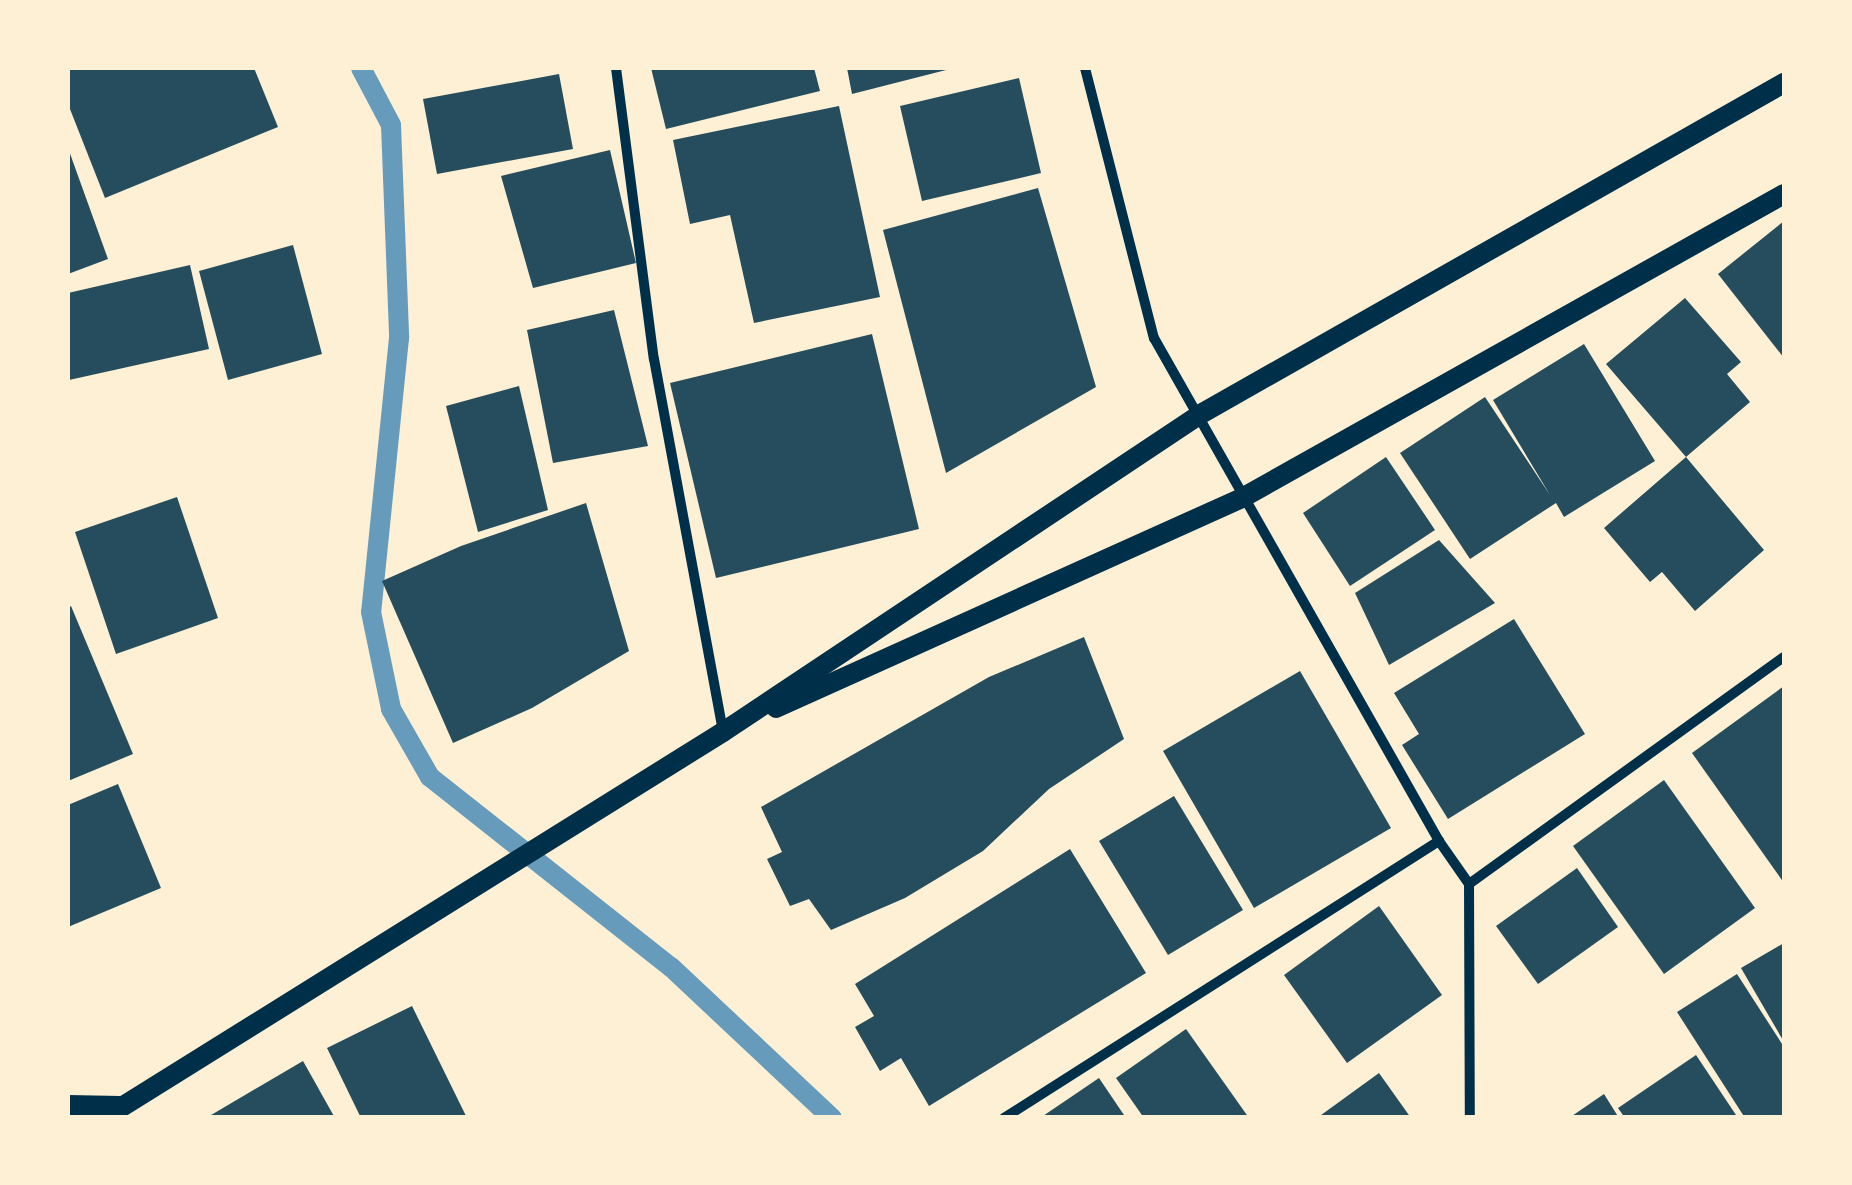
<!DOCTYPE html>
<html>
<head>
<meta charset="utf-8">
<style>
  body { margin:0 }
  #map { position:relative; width:1852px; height:1185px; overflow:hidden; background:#fdf0d5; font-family:"Archivo Narrow",sans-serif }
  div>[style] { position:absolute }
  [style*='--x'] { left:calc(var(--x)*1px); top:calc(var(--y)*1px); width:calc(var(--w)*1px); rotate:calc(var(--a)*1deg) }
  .stream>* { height:20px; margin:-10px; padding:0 10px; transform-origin:10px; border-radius:10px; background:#669bbc }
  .building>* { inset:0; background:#264d5e }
  .minor>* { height:10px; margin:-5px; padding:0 5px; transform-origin:5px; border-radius:5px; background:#003049 }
  .secondary>* { height:20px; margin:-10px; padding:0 10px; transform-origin:10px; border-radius:10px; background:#003049 }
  span { translate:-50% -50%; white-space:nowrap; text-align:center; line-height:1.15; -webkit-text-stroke:10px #fdf0d5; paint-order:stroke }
  .frame { position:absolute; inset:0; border:70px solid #fdf0d5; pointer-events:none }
</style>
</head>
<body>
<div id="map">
  <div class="stream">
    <div style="--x:361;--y:68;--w:64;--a:62.2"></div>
    <div style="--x:391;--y:125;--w:213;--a:87.8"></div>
    <div style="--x:399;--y:338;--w:275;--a:95.8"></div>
    <div style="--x:371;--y:612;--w:99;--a:78.3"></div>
    <div style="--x:391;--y:709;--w:78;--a:60.2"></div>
    <div style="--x:430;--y:777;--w:307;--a:38.3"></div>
    <div style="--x:671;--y:967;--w:221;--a:43.2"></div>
  </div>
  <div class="building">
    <div style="clip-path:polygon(68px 68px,254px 68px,278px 127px,105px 198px,68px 104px)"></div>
    <div style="clip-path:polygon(651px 68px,814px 68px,820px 91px,666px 129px)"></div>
    <div style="clip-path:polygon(847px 68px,950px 68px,950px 69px,852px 94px)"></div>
    <div style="clip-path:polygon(559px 74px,573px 149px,437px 174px,423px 99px)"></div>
    <div style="clip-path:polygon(1019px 78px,1041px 173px,922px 201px,900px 106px)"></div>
    <div style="clip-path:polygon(839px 106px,880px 297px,754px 323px,730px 215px,690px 224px,673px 140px)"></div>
    <div style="clip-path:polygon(68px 148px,108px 259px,68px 274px)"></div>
    <div style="clip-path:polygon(610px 150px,636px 263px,533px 288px,501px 176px)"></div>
    <div style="clip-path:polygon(1038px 188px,1096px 387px,946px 473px,883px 230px)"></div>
    <div style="clip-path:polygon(1784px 221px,1784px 358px,1718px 274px)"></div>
    <div style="clip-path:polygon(293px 245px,322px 354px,228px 380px,199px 271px)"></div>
    <div style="clip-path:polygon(190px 265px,209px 349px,69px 380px,68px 293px)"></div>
    <div style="clip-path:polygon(1685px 298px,1741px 362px,1727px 374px,1750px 402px,1686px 457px,1764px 550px,1695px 611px,1662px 572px,1650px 582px,1604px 528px,1686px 457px,1606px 364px)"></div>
    <div style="clip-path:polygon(614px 310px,648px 446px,553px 463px,527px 330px)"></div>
    <div style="clip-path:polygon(872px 334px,919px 529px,716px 578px,670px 383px)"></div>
    <div style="clip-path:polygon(1584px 344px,1655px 461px,1564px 517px,1556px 503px,1470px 559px,1400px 453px,1485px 397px,1550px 495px,1493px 400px)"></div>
    <div style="clip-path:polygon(519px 386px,548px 510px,478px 532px,446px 406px)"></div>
    <div style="clip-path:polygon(1386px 457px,1435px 530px,1350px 586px,1303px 513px)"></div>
    <div style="clip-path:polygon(177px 497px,218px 618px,116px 654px,75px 532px)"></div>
    <div style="clip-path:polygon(586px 503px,629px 651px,532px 708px,453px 743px,382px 581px,461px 546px)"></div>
    <div style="clip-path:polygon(1439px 540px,1495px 603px,1389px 665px,1355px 593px)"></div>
    <div style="clip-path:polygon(71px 606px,133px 754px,68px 781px,68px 608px)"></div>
    <div style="clip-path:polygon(1514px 619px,1585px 734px,1448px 819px,1402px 745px,1419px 734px,1394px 693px)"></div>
    <div style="clip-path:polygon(1084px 637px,1124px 739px,1049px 789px,983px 851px,905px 898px,831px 930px,809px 899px,790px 906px,767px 859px,782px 852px,761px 807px,989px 677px)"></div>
    <div style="clip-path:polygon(1300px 671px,1391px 828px,1254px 908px,1163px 751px)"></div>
    <div style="clip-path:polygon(1784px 686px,1784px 883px,1692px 753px)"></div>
    <div style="clip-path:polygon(1664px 780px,1755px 908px,1664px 974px,1573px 846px)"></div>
    <div style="clip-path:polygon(118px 784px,161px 888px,68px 927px,68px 805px)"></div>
    <div style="clip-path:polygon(1174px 796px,1243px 910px,1168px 955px,1099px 841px)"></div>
    <div style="clip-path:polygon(1070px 849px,1146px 973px,929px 1106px,901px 1058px,880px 1071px,855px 1027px,874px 1016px,855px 984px)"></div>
    <div style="clip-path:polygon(1577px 868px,1618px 927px,1538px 984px,1496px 926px)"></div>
    <div style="clip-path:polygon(1379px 906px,1442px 995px,1347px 1063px,1284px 975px)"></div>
    <div style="clip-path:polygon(1784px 943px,1784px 1042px,1741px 968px)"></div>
    <div style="clip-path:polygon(1737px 974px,1784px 1047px,1784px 1118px,1745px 1118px,1677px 1012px)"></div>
    <div style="clip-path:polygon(412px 1006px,467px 1118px,361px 1118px,327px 1048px)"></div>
    <div style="clip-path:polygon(1186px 1029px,1249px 1118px,1144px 1118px,1116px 1078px)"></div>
    <div style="clip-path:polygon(1696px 1055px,1738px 1118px,1625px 1118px,1618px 1108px)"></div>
    <div style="clip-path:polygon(303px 1061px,335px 1118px,206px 1118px)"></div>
    <div style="clip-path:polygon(1379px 1073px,1411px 1118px,1317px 1118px)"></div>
    <div style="clip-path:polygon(1099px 1078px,1126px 1118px,1040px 1118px)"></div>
    <div style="clip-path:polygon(1604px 1094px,1619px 1118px,1569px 1118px)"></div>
  </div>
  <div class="minor">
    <div style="--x:616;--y:68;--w:293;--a:82.6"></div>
    <div style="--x:654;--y:359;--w:379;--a:79.5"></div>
    <div style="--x:1085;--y:68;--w:279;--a:75.7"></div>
    <div style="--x:1154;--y:338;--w:578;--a:60.46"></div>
    <div style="--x:1439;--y:841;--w:52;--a:55.1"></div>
    <div style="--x:1469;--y:884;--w:388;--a:-35.8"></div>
    <div style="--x:1469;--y:884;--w:234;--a:89.8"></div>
    <div style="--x:1004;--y:1118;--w:516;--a:-32.49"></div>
  </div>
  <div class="secondary">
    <div style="--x:776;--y:708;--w:511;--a:-24.26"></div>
    <div style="--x:1242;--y:498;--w:621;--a:-29.29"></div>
    <div style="--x:68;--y:1105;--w:52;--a:1.1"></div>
    <div style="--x:104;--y:1118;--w:729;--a:-31.95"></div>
    <div style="--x:723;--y:732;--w:572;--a:-33.66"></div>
    <div style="--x:1199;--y:415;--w:673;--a:-29.58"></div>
  </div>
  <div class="frame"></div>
</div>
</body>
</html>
